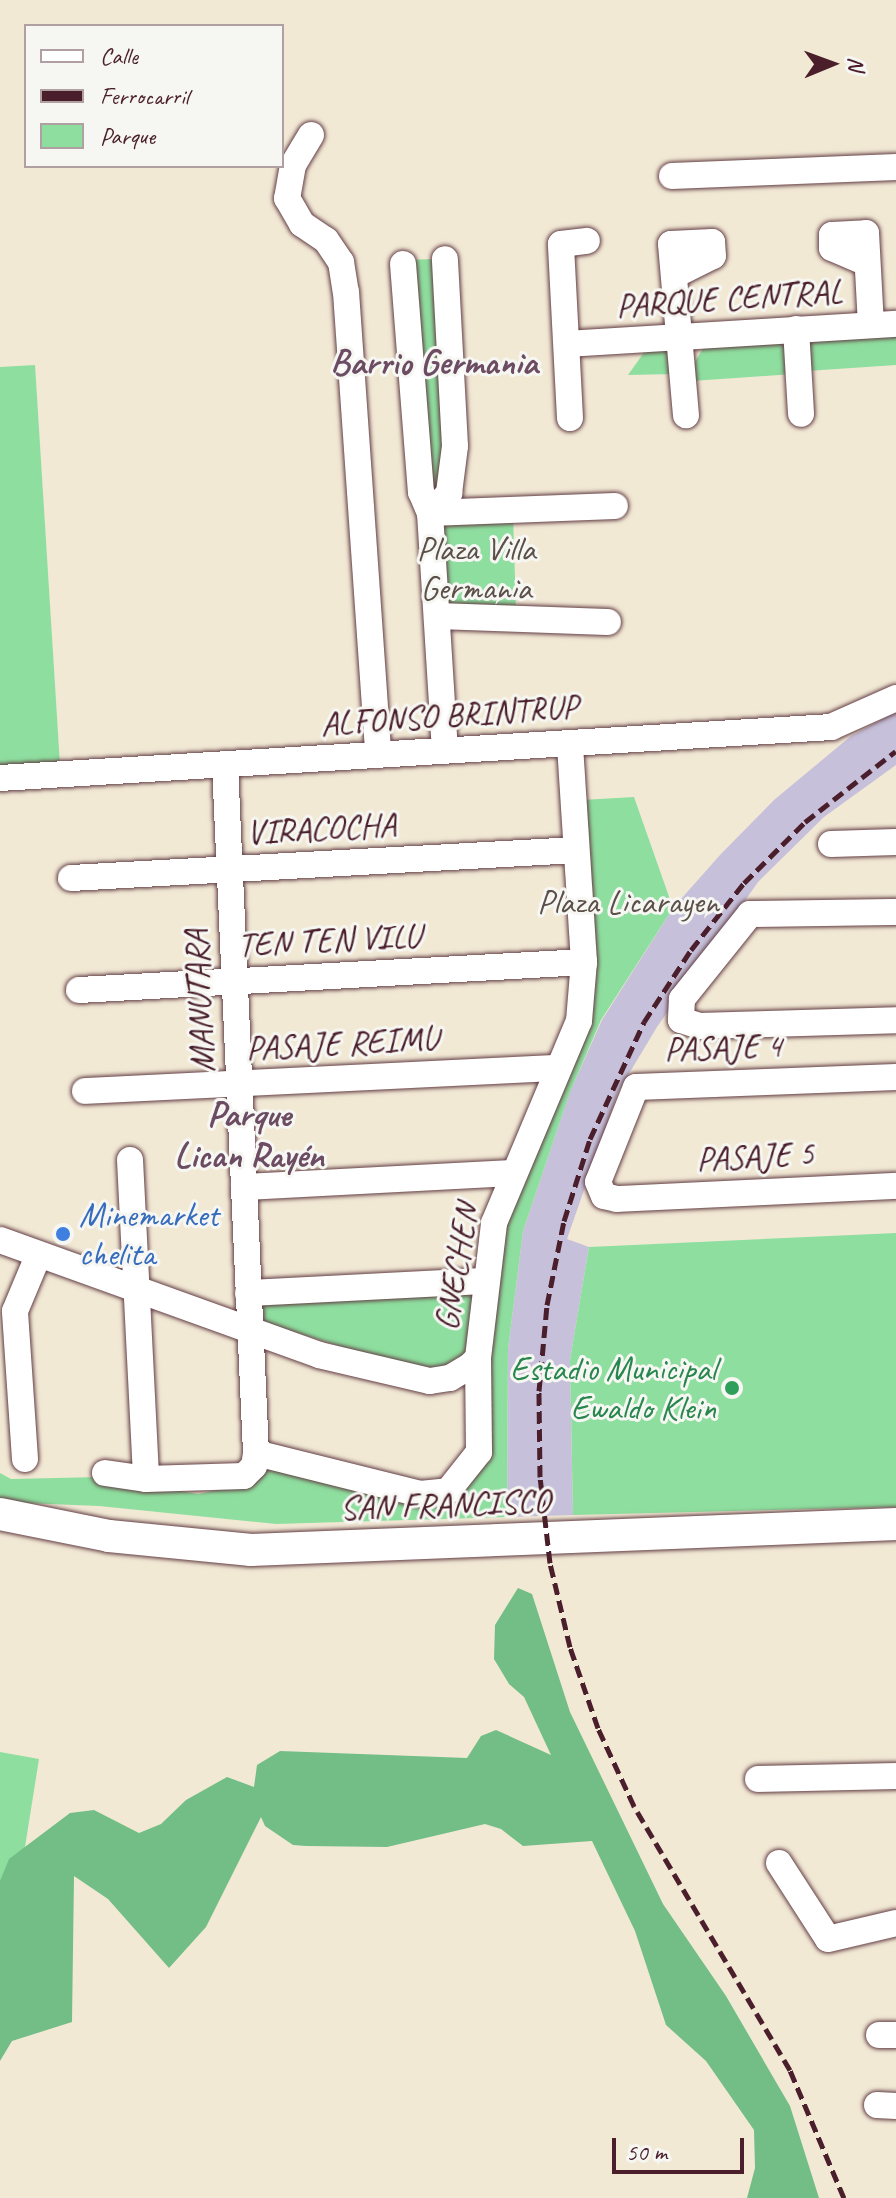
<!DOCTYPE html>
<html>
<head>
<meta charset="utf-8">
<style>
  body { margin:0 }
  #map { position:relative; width:896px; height:2198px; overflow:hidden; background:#f2e9d5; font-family:Caveat,sans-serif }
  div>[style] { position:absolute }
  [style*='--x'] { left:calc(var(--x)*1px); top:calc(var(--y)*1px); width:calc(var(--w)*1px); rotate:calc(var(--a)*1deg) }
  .industrial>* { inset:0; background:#c6c0da }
  .green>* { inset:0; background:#8edf9f }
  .forest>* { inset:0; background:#72be86 }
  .roads { filter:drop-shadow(0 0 2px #633d44) drop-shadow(0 0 2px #633d44) }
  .minor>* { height:26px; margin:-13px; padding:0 13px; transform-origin:13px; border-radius:13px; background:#fff }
  .major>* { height:32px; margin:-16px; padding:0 16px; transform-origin:16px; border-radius:16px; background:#fff }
  .rail>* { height:5px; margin-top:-2.5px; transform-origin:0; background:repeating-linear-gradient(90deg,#4a1f2b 0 12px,transparent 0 18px) }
  .dots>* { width:22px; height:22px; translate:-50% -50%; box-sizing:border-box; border:4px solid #f6f6f2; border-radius:50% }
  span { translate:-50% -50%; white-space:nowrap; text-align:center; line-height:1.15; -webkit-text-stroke:6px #f6f6f2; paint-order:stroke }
  .street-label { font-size:34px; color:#4a1f2b }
  .park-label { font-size:34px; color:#5b4f48 }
  .shop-label { font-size:34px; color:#366cbe }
  .left { translate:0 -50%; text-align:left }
  .leisure-label { font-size:34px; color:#27864d }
  .right { translate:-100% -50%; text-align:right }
  .neighbourhood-label { font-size:36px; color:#6c4c63; font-weight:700 }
  .legend { position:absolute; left:24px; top:24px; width:260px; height:144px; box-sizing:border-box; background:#f6f6f2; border:2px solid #b1a0a2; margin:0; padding:10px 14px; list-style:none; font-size:24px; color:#4a1f2b }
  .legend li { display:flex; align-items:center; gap:16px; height:40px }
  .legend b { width:40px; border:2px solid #b1a0a2 }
  .north { position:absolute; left:792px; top:24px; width:80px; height:80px; -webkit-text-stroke:6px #f6f6f2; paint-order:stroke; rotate:89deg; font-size:22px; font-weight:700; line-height:32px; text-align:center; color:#4a1f2b }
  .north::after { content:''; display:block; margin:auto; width:28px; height:36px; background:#4a1f2b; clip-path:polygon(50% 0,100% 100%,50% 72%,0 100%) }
  .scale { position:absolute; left:612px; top:2138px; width:132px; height:36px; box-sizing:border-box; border:4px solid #4a1f2b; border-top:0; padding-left:10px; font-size:24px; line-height:28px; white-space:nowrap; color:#4a1f2b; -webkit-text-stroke:6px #f6f6f2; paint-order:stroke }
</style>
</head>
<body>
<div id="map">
  <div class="industrial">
    <div style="clip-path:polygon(896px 712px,896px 765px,824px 817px,758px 882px,657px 1027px,618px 1092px,567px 1239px,589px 1247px,570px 1360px,573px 1515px,507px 1517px,508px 1349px,523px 1231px,570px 1092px,602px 1020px,673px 908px,720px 855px,774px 800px,851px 736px)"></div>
  </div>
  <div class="green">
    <div style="clip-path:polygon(432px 259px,441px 280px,444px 488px,429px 490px,410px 260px)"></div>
    <div style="clip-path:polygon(896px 332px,896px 365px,807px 371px,807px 342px)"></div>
    <div style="clip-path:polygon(785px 339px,793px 374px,692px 381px,692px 367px,705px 345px)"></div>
    <div style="clip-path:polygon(674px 350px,676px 374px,628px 375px,645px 351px)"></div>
    <div style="clip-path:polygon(35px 365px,60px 765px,0 768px,0 367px)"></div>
    <div style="clip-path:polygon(513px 515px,516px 610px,440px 605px,436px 529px,448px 519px)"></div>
    <div style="clip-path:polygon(634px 797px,673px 908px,601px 1020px,570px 1092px,523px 1231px,508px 1349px,507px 1517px,276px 1524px,99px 1506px,0 1502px,0 1473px,11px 1479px,100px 1477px,198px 1494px,247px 1484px,264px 1465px,434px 1502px,481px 1463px,501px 1227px,584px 1006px,582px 800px)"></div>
    <div style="clip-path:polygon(896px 1233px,896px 1507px,573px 1515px,570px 1360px,589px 1247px)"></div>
    <div style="clip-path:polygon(469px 1285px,474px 1296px,468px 1354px,457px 1364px,419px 1371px,262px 1322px,261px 1298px)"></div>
    <div style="clip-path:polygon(0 1752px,39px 1759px,18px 1891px,0 1910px)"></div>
  </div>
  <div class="forest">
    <div style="clip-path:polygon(518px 1588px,532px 1594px,570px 1712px,663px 1904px,726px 1996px,790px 2106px,819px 2198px,747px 2198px,755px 2168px,754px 2130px,706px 2061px,666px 2025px,635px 1931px,592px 1841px,523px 1846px,501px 1829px,485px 1824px,387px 1847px,306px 1846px,293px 1845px,265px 1826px,261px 1817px,206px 1927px,169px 1968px,108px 1899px,74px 1876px,72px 2022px,12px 2041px,0 2061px,0 1881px,9px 1859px,70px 1813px,94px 1810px,139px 1833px,161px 1824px,186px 1800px,227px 1777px,254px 1787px,257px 1765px,280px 1751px,467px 1758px,481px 1736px,496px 1730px,551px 1755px,524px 1697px,509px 1684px,494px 1659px,495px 1625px)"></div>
  </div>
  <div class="roads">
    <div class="minor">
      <div style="--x:311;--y:135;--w:35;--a:121"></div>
      <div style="--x:293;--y:165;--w:34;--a:100"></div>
      <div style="--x:287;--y:198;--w:30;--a:60"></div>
      <div style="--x:302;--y:224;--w:29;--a:34"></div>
      <div style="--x:326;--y:240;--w:27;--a:56"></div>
      <div style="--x:341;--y:262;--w:30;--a:81"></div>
      <div style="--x:346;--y:292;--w:464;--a:86"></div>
      <div style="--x:672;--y:176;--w:224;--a:-2.3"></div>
      <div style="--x:867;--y:263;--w:38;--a:-157"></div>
      <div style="--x:832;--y:248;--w:13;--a:-90"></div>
      <div style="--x:832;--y:235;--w:34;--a:-3"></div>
      <div style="--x:866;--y:233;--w:92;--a:86.9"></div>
      <div style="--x:403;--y:264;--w:229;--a:85.5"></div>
      <div style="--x:421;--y:492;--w:23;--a:67"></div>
      <div style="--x:430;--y:513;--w:238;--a:86.4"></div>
      <div style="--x:675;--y:275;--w:42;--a:-26.6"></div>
      <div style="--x:713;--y:256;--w:14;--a:-94"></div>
      <div style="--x:712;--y:242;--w:41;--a:177.2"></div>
      <div style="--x:671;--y:244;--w:172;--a:85"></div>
      <div style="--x:796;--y:329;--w:85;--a:86.6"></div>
      <div style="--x:567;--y:344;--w:330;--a:-3.5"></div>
      <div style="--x:570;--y:418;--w:174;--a:-93"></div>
      <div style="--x:561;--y:244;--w:26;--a:-7"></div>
      <div style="--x:430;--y:513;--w:28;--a:-46"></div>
      <div style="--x:449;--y:493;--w:47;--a:-82.7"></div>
      <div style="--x:455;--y:446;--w:187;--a:-93.1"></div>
      <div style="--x:430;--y:513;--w:185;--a:-2.2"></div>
      <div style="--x:437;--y:616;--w:171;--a:2"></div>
      <div style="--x:225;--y:765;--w:689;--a:87.42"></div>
      <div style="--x:0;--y:778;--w:833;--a:-3.51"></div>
      <div style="--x:831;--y:727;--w:71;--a:-24"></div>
      <div style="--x:831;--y:844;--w:65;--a:-1.8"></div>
      <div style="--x:71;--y:878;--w:506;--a:-3.17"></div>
      <div style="--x:896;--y:912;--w:146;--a:179.2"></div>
      <div style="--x:750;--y:914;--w:109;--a:128.7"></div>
      <div style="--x:682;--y:999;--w:21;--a:93"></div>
      <div style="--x:681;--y:1020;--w:19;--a:18"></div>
      <div style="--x:699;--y:1026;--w:197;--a:-1.7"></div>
      <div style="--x:79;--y:990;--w:506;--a:-3.17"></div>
      <div style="--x:896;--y:1077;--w:260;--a:177.8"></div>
      <div style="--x:636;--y:1087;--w:102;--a:111.8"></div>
      <div style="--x:598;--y:1182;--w:15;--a:67"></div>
      <div style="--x:604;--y:1196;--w:13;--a:13"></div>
      <div style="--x:617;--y:1199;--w:279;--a:-2.7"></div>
      <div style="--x:85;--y:1091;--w:472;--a:-2.8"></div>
      <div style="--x:130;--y:1160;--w:319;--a:87.1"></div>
      <div style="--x:244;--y:1187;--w:270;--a:-3"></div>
      <div style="--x:0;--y:1240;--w:339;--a:19.8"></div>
      <div style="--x:319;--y:1355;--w:114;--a:13.2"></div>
      <div style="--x:430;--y:1381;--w:20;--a:-9"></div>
      <div style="--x:450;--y:1378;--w:23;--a:-31"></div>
      <div style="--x:470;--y:1366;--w:11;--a:-45"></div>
      <div style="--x:478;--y:1358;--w:136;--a:-83.2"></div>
      <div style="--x:494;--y:1223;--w:219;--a:-67.2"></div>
      <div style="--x:579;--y:1021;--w:59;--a:-85.2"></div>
      <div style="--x:584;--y:962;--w:219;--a:-93.7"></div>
      <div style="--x:248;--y:1293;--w:237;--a:-2.9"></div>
      <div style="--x:25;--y:1459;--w:148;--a:-93.9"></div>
      <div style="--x:15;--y:1311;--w:60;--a:-67.3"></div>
      <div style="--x:105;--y:1473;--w:41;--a:8.3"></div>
      <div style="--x:146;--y:1479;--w:98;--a:-1.8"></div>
      <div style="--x:244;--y:1476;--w:14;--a:-45"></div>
      <div style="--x:254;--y:1466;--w:13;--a:-81"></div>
      <div style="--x:256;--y:1453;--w:169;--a:14"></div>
      <div style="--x:420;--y:1494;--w:28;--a:-6"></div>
      <div style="--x:448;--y:1491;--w:50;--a:-51.5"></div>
      <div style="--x:479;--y:1452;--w:94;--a:-90.6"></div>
      <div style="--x:758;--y:1779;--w:138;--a:-1.2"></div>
      <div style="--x:779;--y:1863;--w:90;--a:57.2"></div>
      <div style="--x:828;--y:1939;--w:70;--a:-13.2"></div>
      <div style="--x:879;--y:2035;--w:17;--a:0"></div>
      <div style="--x:877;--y:2105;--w:19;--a:3"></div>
    </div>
    <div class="major">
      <div style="--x:0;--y:1514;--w:111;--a:11.4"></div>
      <div style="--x:109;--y:1536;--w:143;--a:5.6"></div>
      <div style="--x:251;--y:1550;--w:646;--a:-2.31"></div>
    </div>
  </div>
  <div class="rail">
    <div style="--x:844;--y:2198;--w:139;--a:-112.9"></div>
    <div style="--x:790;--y:2070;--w:307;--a:-120.6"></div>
    <div style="--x:634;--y:1806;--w:86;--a:-114.8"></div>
    <div style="--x:598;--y:1728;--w:86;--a:-109.1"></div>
    <div style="--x:570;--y:1647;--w:86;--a:-103.4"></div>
    <div style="--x:550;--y:1563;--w:87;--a:-96.6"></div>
    <div style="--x:540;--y:1477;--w:86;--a:-90.7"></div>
    <div style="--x:539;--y:1391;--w:86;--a:-84.7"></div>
    <div style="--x:547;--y:1305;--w:86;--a:-78.6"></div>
    <div style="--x:564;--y:1221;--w:86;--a:-72.4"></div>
    <div style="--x:590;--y:1139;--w:129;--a:-65.2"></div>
    <div style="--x:644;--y:1022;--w:86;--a:-56.9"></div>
    <div style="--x:691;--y:950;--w:85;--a:-51.7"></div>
    <div style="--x:744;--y:883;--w:86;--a:-45"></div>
    <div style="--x:805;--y:822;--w:115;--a:-38"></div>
  </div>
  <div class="dots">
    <div style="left:63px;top:1234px;background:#3f7fe0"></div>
    <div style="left:732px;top:1388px;background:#2e9e5b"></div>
  </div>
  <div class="street-label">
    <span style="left:729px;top:298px;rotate:-4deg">PARQUE CENTRAL</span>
    <span style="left:449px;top:715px;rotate:-4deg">ALFONSO BRINTRUP</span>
    <span style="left:321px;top:828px;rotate:-3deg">VIRACOCHA</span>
    <span style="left:329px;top:940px;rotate:-3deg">TEN TEN VILU</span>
    <span style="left:199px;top:1001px;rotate:-93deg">MANUTARA</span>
    <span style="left:342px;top:1043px;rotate:-3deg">PASAJE REIMU</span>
    <span style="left:723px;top:1047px;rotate:-2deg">PASAJE 4</span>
    <span style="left:755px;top:1156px;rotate:-3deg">PASAJE 5</span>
    <span style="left:456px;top:1267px;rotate:-80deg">GNECHEN</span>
    <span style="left:445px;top:1504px;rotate:-2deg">SAN FRANCISCO</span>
  </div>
  <div class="park-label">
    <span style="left:476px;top:568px">Plaza Villa<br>Germania</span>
    <span style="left:628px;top:902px">Plaza Licarayen</span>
  </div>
  <div class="shop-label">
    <span class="left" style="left:79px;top:1234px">Minemarket<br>chelita</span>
  </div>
  <div class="leisure-label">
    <span class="right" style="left:716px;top:1388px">Estadio Municipal<br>Ewaldo Klein</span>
  </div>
  <div class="neighbourhood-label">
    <span style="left:434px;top:363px">Barrio Germania</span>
    <span style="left:249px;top:1135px">Parque<br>Lican Rayén</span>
  </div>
  <ul class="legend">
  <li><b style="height:10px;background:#fff"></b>Calle</li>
  <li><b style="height:10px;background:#4a1f2b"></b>Ferrocarril</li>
  <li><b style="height:22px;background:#8edf9f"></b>Parque</li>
  </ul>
  <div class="north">N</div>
  <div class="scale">50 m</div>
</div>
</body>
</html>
